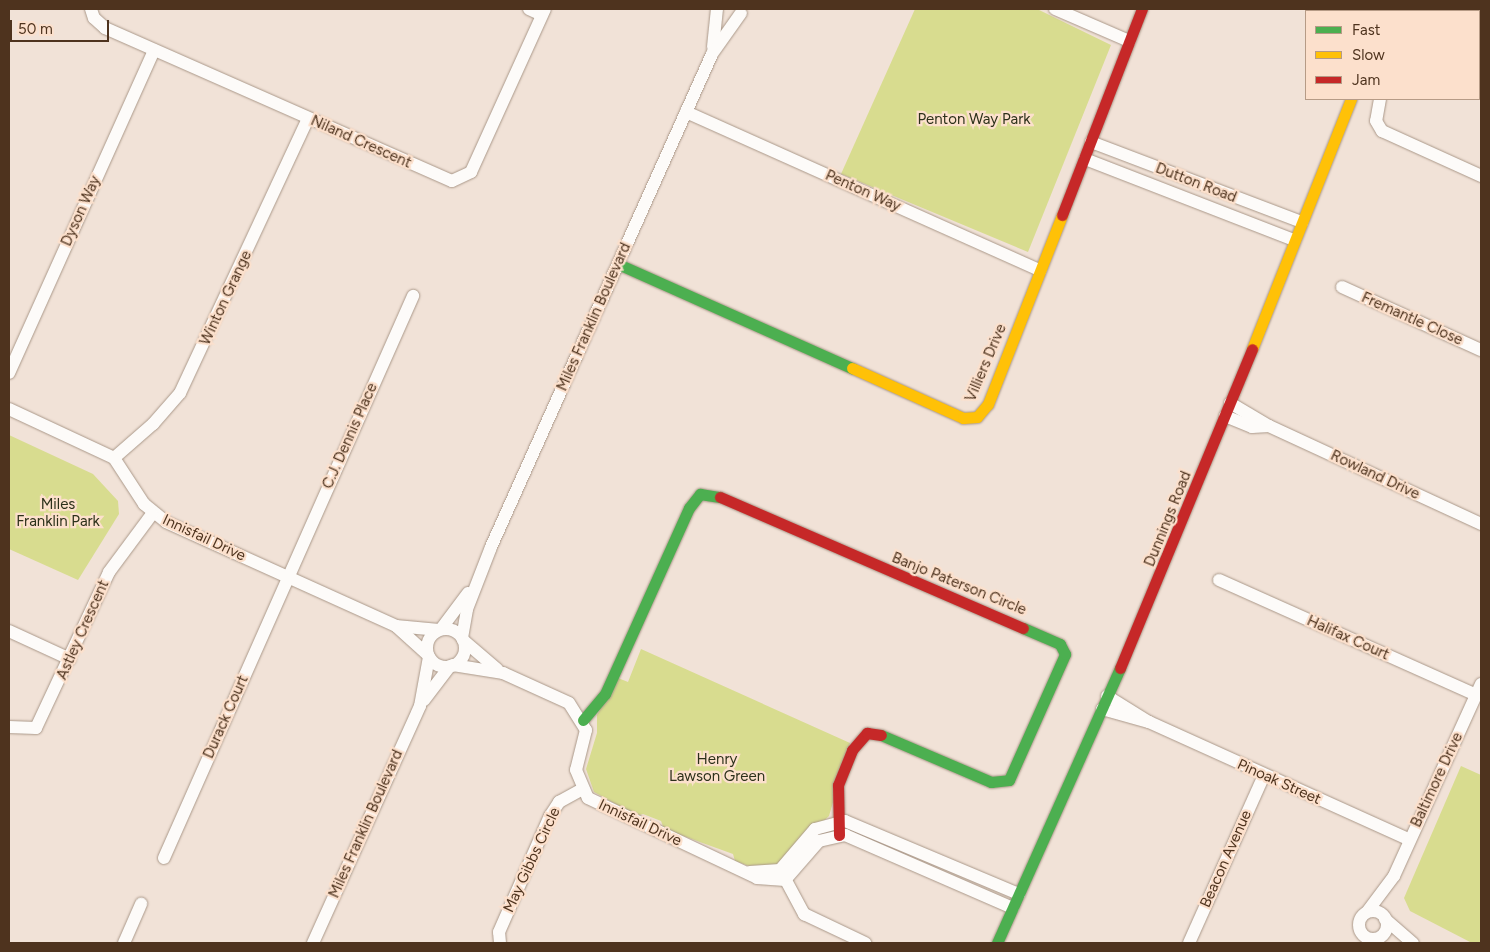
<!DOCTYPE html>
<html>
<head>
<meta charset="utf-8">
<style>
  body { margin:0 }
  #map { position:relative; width:1490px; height:952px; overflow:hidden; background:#f1e2d7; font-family:Figtree,sans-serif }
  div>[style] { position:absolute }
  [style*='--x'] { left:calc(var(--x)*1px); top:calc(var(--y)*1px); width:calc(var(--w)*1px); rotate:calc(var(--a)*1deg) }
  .green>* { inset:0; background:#d8dc8f }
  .roads { filter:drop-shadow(0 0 1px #aa9889) drop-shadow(0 0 1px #aa9889) }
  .street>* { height:12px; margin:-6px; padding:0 6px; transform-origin:6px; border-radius:6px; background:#fdfbf9 }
  .street>.ring { margin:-6px; padding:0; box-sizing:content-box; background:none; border:12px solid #fdfbf9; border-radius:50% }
  .fast>* { height:11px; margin:-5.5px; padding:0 5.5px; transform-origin:5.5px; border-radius:5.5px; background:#4caf50 }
  .slow>* { height:11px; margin:-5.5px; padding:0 5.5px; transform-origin:5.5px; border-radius:5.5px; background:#ffc107 }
  .jam>* { height:11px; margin:-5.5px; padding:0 5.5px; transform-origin:5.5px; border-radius:5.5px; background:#c62828 }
  span { translate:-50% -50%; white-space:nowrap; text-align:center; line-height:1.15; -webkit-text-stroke:4.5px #fce0cc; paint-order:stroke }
  .park-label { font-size:15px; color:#2c301a }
  .street-label { font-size:15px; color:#4e331e }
  .frame { position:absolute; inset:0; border:10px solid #4e331e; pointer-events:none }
  .legend { position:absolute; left:1305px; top:10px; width:175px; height:90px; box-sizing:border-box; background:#fce0cc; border:1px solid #b69b86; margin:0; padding:6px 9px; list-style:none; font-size:15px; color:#4e331e }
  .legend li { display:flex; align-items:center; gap:10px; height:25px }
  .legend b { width:25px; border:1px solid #b69b86 }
  .scale { position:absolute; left:10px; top:20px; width:99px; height:22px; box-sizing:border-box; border:2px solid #4e331e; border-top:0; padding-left:6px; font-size:15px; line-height:18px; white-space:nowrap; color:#4e331e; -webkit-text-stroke:4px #fce0cc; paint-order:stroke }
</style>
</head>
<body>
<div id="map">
  <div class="green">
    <div style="clip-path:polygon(915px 9px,1037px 9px,1111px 45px,1028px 252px,841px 174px)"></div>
    <div style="clip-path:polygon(9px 435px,93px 474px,118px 501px,119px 514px,78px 580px,9px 549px)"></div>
    <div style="clip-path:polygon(641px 649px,850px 743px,829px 816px,777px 865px,749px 866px,735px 861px,733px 854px,664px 829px,661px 821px,643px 814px,637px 816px,594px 792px,586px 769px,597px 733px,597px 715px,618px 678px,628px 682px)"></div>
    <div style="clip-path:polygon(1461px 766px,1481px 775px,1481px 943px,1472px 943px,1410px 911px,1404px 898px)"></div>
  </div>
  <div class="roads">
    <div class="street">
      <div style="--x:91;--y:9;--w:9;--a:72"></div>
      <div style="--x:94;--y:18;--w:15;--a:42"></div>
      <div style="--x:105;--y:28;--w:379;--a:23.8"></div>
      <div style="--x:452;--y:181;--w:21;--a:-25"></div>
      <div style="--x:471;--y:172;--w:179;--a:-65.6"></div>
      <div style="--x:529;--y:9;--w:14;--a:25"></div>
      <div style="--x:1055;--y:9;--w:81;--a:23.4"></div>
      <div style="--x:1413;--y:11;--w:2;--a:-63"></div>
      <div style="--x:713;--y:47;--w:38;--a:-84"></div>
      <div style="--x:1380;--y:99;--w:22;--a:100"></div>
      <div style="--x:1376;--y:121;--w:12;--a:59"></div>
      <div style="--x:1382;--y:131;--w:109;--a:24.4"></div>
      <div style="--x:686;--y:112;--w:388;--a:24.1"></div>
      <div style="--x:1091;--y:142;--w:226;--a:20.8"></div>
      <div style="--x:1085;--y:159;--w:224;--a:21.2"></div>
      <div style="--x:1342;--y:287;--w:153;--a:24.4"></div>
      <div style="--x:9;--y:373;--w:354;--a:-65.8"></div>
      <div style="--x:1230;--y:403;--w:45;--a:30.5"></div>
      <div style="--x:1269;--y:426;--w:234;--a:24.8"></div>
      <div style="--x:9;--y:409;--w:116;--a:25"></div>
      <div style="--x:114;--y:458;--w:55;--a:56.9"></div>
      <div style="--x:144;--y:504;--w:28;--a:39"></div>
      <div style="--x:166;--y:522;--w:252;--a:24.3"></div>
      <div style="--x:396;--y:626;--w:43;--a:5.3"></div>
      <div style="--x:1225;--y:416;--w:29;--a:22"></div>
      <div style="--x:1252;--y:427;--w:17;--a:-3"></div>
      <div style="--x:114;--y:458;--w:52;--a:-41.1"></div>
      <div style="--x:153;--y:424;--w:41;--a:-48.9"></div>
      <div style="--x:180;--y:393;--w:303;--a:-65"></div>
      <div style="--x:1219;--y:580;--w:282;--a:24.1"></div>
      <div style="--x:396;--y:626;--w:43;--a:42.2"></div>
      <div class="ring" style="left:427px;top:629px;width:26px;height:26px"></div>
      <div style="--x:441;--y:629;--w:45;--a:-53.1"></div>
      <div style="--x:9;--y:631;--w:67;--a:24.7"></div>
      <div style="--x:462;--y:638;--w:29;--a:-80"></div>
      <div style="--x:467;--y:609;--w:66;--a:-68.8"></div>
      <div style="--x:491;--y:547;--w:540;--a:-65.85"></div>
      <div style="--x:712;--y:54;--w:50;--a:-54.7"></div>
      <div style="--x:463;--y:640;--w:45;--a:40.5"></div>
      <div style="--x:453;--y:665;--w:51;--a:9.1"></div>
      <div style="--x:503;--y:673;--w:72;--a:24.4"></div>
      <div style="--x:569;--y:703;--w:32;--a:58"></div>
      <div style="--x:586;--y:730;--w:41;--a:104"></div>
      <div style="--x:576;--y:770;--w:30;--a:67"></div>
      <div style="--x:588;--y:798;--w:187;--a:25.3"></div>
      <div style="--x:757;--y:878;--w:28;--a:4"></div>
      <div style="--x:785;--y:880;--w:52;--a:-48.9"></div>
      <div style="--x:819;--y:841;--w:27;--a:-13"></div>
      <div style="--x:845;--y:835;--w:183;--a:23.5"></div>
      <div style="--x:1107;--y:696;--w:49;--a:31.8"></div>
      <div style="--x:1149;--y:722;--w:286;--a:24.3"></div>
      <div style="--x:424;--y:700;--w:43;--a:-52.6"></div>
      <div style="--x:1102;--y:709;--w:49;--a:15.5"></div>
      <div style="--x:9;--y:727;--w:27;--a:2"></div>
      <div style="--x:36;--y:728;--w:172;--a:-64.9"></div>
      <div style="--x:109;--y:572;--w:72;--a:-53.4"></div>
      <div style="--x:164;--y:858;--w:615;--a:-66.1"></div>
      <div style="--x:750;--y:872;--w:30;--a:-4"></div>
      <div style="--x:780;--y:870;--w:54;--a:-49.5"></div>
      <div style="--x:815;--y:829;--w:31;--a:-15"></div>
      <div style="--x:845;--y:821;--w:189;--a:22.8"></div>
      <div style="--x:782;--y:873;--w:47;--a:61.8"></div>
      <div style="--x:804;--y:914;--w:68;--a:25.4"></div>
      <div class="ring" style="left:1359px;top:911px;width:16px;height:16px"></div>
      <div style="--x:1367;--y:912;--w:45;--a:-53.1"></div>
      <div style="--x:1394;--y:876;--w:211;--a:-65.6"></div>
      <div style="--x:1385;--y:919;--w:37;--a:41"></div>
      <div style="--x:124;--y:943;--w:43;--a:-66.4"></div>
      <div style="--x:313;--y:943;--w:260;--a:-65.7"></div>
      <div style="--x:420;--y:706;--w:50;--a:-79.6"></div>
      <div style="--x:500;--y:943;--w:11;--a:-95"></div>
      <div style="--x:499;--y:932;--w:127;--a:-66.3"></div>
      <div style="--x:550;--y:816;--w:17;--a:-57"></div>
      <div style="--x:559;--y:802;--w:26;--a:-29"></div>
      <div style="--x:1189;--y:943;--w:184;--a:-65.9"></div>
    </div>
    <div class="fast">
      <div style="--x:618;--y:264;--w:256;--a:24"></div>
      <div style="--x:583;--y:720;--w:34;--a:-50"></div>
      <div style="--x:605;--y:694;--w:204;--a:-65.7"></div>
      <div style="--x:689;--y:508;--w:18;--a:-52"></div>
      <div style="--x:700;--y:494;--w:20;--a:9"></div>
      <div style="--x:881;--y:735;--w:120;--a:23.1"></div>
      <div style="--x:991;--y:782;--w:18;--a:-6"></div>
      <div style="--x:1009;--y:780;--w:138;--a:-66"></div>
      <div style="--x:1065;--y:654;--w:11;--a:-117"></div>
      <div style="--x:1060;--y:644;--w:40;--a:-156.6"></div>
      <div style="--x:997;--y:943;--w:301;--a:-65.9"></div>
    </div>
    <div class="slow">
      <div style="--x:1252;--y:349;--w:269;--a:-68.4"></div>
      <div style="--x:852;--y:368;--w:122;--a:24.2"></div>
      <div style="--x:963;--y:418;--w:14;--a:-4"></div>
      <div style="--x:977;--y:417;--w:17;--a:-50"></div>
      <div style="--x:988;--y:404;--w:203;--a:-68.6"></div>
    </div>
    <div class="jam">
      <div style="--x:1386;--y:11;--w:2;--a:-63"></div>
      <div style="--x:1062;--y:215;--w:221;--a:-68.8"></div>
      <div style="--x:720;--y:497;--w:330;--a:23.4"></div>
      <div style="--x:1120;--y:668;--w:345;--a:-67.5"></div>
      <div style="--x:839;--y:835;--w:50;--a:-91.1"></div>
      <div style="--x:838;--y:785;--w:38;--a:-68"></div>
      <div style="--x:852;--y:750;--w:23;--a:-49"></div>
      <div style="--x:867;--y:733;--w:14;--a:8"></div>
    </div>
  </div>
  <div class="park-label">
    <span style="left:974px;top:120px">Penton Way Park</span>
    <span style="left:58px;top:513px">Miles<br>Franklin Park</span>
    <span style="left:717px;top:768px">Henry<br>Lawson Green</span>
  </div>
  <div class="street-label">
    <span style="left:361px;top:142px;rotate:24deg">Niland Crescent</span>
    <span style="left:1196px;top:183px;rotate:21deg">Dutton Road</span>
    <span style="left:863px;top:191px;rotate:24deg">Penton Way</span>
    <span style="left:81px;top:211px;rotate:-66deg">Dyson Way</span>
    <span style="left:226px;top:298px;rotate:-65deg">Winton Grange</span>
    <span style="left:594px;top:317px;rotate:-66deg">Miles Franklin Boulevard</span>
    <span style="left:1412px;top:319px;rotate:24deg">Fremantle Close</span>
    <span style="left:986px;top:363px;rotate:-67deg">Villiers Drive</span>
    <span style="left:350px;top:436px;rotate:-66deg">C.J. Dennis Place</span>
    <span style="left:1375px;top:475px;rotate:25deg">Rowland Drive</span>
    <span style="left:1168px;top:519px;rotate:-68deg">Dunnings Road</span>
    <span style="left:204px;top:538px;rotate:25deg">Innisfail Drive</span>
    <span style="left:959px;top:584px;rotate:22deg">Banjo Paterson Circle</span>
    <span style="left:83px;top:630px;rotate:-66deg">Astley Crescent</span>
    <span style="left:1348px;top:638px;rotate:24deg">Halifax Court</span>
    <span style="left:226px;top:717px;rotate:-66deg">Durack Court</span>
    <span style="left:1437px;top:780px;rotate:-65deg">Baltimore Drive</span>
    <span style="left:1279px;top:782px;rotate:24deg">Pinoak Street</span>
    <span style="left:640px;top:823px;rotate:25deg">Innisfail Drive</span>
    <span style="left:366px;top:824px;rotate:-66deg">Miles Franklin Boulevard</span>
    <span style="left:1226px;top:859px;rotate:-66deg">Beacon Avenue</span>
    <span style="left:532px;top:860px;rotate:-65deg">May Gibbs Circle</span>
  </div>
  <div class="frame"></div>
  <ul class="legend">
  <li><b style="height:6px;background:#4caf50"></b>Fast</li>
  <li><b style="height:6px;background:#ffc107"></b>Slow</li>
  <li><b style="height:6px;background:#c62828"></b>Jam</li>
  </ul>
  <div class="scale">50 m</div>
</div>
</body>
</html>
